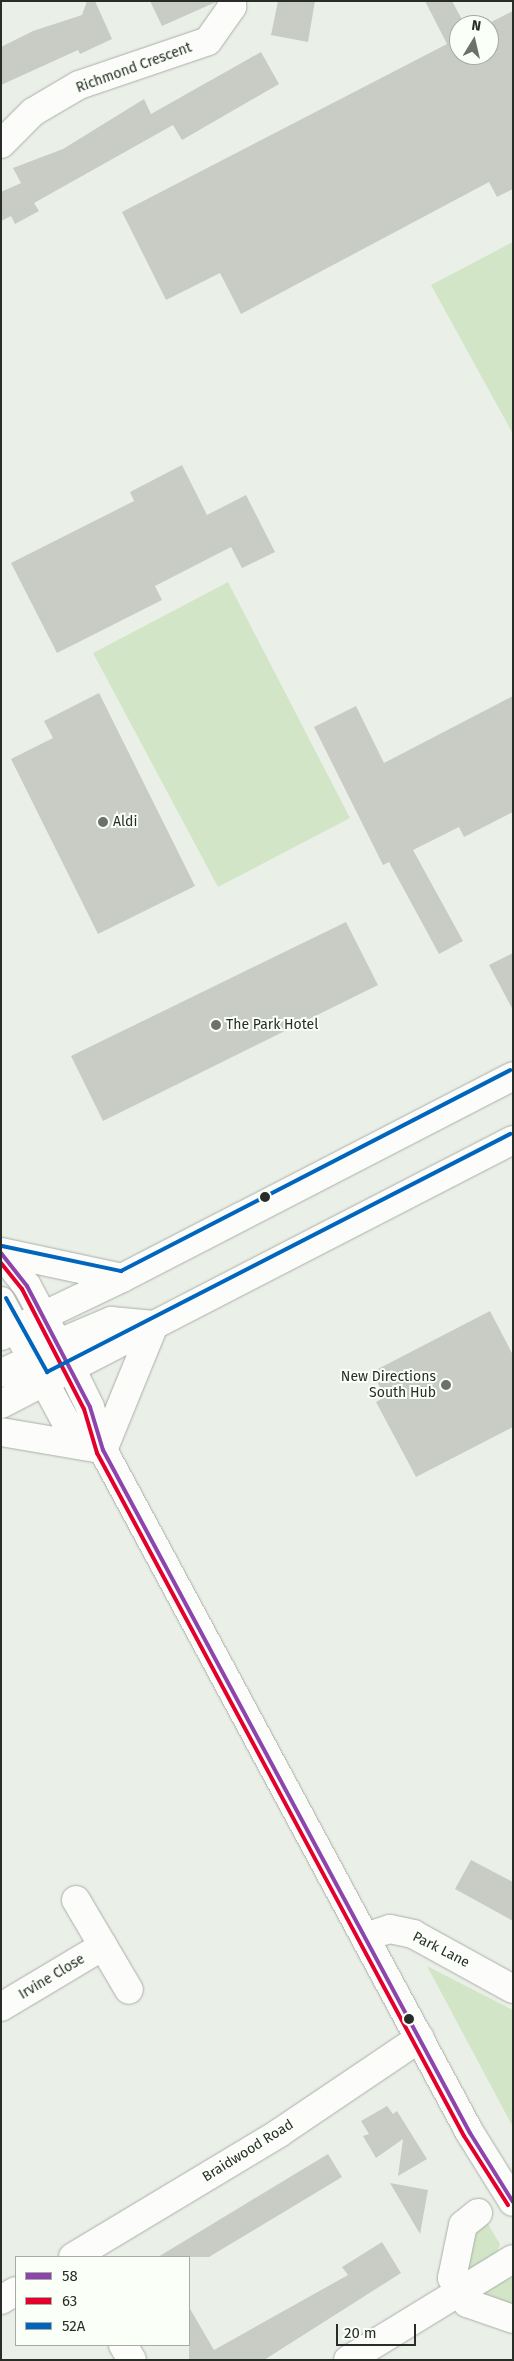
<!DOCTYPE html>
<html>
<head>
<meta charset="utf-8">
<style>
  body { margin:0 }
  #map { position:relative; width:514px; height:2361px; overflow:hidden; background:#eaf0e7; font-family:"Fira Sans",sans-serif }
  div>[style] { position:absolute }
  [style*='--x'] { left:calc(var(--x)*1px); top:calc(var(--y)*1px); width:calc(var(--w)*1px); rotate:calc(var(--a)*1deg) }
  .green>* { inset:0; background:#d2e6c7 }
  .building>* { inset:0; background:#c8ccc5 }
  .roads { filter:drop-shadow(0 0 1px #aaafa8) drop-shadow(0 0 1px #aaafa8) }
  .street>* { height:28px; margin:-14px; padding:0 14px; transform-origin:14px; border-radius:14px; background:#fcfdfb }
  .secondary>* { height:28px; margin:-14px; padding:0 14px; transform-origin:14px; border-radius:14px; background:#fcfdfb }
  .highway>* { height:28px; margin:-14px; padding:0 14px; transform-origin:14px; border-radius:14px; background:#fcfdfb }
  .bus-1>* { height:4px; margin:-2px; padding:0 2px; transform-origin:2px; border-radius:2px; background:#8e44ad }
  .bus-2>* { height:4px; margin:-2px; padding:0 2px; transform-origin:2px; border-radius:2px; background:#e4002b }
  .bus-3>* { height:4px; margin:-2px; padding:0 2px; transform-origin:2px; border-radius:2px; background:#0065bd }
  .dots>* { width:14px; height:14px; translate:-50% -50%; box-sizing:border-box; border:2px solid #fafff8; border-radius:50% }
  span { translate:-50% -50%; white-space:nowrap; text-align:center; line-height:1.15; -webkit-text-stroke:4px #fafff8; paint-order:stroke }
  .street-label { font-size:14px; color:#292d27 }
  .poi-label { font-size:14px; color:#292d27 }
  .left { translate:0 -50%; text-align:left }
  .right { translate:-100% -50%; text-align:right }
  .frame { position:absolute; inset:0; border:2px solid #292d27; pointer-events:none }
  .legend { position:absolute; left:15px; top:2256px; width:175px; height:90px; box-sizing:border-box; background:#fafff8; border:1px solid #a6aba4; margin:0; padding:6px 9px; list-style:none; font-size:15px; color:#292d27 }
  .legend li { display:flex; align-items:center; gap:10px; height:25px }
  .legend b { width:25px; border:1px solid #a6aba4 }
  .north { position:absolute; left:449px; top:15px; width:50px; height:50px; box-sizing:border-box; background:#fafff8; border:1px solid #a6aba4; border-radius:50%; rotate:9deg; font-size:14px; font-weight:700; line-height:20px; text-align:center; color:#292d27 }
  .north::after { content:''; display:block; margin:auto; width:18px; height:22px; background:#6d716a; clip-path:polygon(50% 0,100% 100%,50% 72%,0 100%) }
  .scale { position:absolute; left:336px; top:2324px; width:80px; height:22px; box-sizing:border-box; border:2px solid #292d27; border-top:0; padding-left:6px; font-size:15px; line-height:18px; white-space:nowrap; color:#292d27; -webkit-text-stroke:4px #fafff8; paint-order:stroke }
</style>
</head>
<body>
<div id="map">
  <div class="green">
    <div style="clip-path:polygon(513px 242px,513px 434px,431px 285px)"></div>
    <div style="clip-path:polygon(228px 582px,350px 818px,218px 887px,93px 653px)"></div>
    <div style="clip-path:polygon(427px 1966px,513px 2010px,513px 2127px)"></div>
    <div style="clip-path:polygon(486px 2221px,500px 2244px,497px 2253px,469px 2271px,466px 2269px,468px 2237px)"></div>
    <div style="clip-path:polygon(513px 2277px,513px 2310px,483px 2298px,485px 2289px)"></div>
  </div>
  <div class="building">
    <div style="clip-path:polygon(87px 1px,95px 1px,112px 39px,80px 54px,78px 50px,1px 85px,1px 47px,33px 31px,82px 15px)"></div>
    <div style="clip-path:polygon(150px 1px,216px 1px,216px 2px,162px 26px)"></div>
    <div style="clip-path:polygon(278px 1px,315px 1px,308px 42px,271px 35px)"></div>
    <div style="clip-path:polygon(425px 1px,452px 1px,465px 25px,459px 25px,459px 55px,489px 55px,489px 25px,485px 25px,513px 11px,513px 189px,497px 197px,489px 182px,241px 314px,220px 273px,166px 300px,122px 212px,447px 44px)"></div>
    <div style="clip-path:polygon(261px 52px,279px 84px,182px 140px,173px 125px,34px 203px,39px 211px,15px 224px,11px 216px,1px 221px,1px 192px,21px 183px,13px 168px,63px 149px,144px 99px,151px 114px)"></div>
    <div style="clip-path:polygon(182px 465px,207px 515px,246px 495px,275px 552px,242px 568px,231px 547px,155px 586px,162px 600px,57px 653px,11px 563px,134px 501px,130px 492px)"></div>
    <div style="clip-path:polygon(99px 693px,195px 886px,98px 934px,11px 759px,53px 738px,44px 721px)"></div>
    <div style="clip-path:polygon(513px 696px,513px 812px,464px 837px,459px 827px,413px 850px,463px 941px,439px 954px,389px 862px,383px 865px,314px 727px,356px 706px,384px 763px)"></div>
    <div style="clip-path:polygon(346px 922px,378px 985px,103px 1121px,71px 1056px)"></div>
    <div style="clip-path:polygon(513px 953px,513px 1010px,489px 965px)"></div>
    <div style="clip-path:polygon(490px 1311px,513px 1355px,513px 1427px,416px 1477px,376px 1402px,385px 1397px,372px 1372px)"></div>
    <div style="clip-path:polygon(471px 1860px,513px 1882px,513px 1921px,455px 1889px)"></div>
    <div style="clip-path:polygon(387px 2106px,393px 2114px,397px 2111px,427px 2159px,398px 2176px,403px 2139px,376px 2158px,363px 2136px,369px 2134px,361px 2121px)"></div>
    <div style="clip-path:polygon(328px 2154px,342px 2177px,209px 2257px,158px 2257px)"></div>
    <div style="clip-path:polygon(390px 2183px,428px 2190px,420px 2234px)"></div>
    <div style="clip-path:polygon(382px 2242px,401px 2273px,264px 2360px,189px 2360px,189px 2307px,214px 2350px,348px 2275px,342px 2267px)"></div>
  </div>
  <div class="roads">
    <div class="street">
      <div style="--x:1;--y:144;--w:45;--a:-45"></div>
      <div style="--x:33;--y:112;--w:53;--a:-30.4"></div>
      <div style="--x:79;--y:85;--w:136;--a:-18.8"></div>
      <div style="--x:208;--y:41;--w:42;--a:-54.8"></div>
      <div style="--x:232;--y:7;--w:6;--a:-90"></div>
      <div style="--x:76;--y:1900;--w:104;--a:59.5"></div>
      <div style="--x:365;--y:1937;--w:26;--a:-18"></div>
      <div style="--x:390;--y:1929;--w:24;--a:12"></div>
      <div style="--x:413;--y:1934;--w:114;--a:28.8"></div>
      <div style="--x:1;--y:2007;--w:119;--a:-30.9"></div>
      <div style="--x:478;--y:2213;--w:19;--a:141"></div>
      <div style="--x:463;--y:2225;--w:54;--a:101.7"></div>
      <div style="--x:452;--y:2278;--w:29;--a:59"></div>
      <div style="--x:467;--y:2303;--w:49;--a:19.2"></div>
      <div style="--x:73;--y:2257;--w:240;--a:-31"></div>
      <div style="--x:279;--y:2133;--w:170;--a:-34"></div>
      <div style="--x:1;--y:2300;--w:17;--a:-31"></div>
      <div style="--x:123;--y:2345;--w:17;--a:59"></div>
      <div style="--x:348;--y:2360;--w:193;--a:-31.5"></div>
    </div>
    <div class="secondary">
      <div style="--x:1;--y:1252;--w:124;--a:12.1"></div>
      <div style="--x:1;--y:1253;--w:42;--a:51.8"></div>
      <div style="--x:27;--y:1286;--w:93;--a:61.8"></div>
      <div style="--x:71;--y:1368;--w:43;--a:64"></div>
      <div style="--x:90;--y:1407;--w:45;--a:73.2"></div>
      <div style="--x:103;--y:1450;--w:775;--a:61.75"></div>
      <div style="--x:470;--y:2133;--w:81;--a:58.1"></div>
      <div style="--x:1;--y:1301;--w:137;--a:61.8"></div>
      <div style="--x:66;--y:1422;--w:46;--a:37.1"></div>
      <div style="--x:1;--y:1432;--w:101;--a:9.6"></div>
      <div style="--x:103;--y:1450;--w:135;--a:-67.8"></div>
    </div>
    <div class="highway">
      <div style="--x:15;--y:1329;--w:25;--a:32"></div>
      <div style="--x:36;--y:1342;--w:21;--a:5"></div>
      <div style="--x:57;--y:1344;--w:59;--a:-23.1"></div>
      <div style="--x:111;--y:1321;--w:43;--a:5.3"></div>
      <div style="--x:1;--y:1336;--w:134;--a:-25.6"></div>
      <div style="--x:122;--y:1278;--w:440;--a:-27.3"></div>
      <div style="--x:1;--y:1373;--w:34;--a:-24"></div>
      <div style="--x:32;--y:1359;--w:18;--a:0"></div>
      <div style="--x:50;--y:1359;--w:16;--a:22"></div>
      <div style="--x:1;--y:1404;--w:576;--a:-27.28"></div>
    </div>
  </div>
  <div class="bus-1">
    <div style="--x:1;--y:1253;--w:42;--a:51.8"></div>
    <div style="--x:27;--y:1286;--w:136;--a:62.5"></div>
    <div style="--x:90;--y:1407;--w:45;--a:73.2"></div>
    <div style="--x:103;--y:1450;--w:775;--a:61.75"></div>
    <div style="--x:470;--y:2133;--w:81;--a:58.1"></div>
  </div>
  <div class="bus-2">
    <div style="--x:1;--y:1263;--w:33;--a:51"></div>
    <div style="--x:22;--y:1289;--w:135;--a:62.7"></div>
    <div style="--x:84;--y:1409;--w:46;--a:73.5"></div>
    <div style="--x:97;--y:1453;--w:775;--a:61.75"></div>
    <div style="--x:464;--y:2136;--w:82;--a:57.5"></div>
  </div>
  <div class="bus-3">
    <div style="--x:2;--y:1246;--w:122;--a:11.9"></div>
    <div style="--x:121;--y:1271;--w:438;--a:-27.3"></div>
    <div style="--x:6;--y:1298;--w:85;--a:61"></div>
    <div style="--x:47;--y:1372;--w:521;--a:-27.2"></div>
  </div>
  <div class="dots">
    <div style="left:103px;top:822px;background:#6d716a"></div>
    <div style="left:216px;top:1025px;background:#6d716a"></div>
    <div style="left:265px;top:1197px;background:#292d27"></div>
    <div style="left:446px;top:1385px;background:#6d716a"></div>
    <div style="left:409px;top:2019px;background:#292d27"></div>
  </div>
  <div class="street-label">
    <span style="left:134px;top:68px;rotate:-20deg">Richmond Crescent</span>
    <span style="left:441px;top:1950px;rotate:27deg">Park Lane</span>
    <span style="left:52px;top:1977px;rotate:-31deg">Irvine Close</span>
    <span style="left:248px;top:2151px;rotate:-32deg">Braidwood Road</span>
  </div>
  <div class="poi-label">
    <span class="left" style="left:113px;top:822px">Aldi</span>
    <span class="left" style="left:226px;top:1025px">The Park Hotel</span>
    <span class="right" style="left:436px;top:1385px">New Directions<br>South Hub</span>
  </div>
  <div class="frame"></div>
  <ul class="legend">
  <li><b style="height:6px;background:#8e44ad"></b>58</li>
  <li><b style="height:6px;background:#e4002b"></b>63</li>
  <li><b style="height:6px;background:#0065bd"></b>52A</li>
  </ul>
  <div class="north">N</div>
  <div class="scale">20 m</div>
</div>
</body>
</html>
